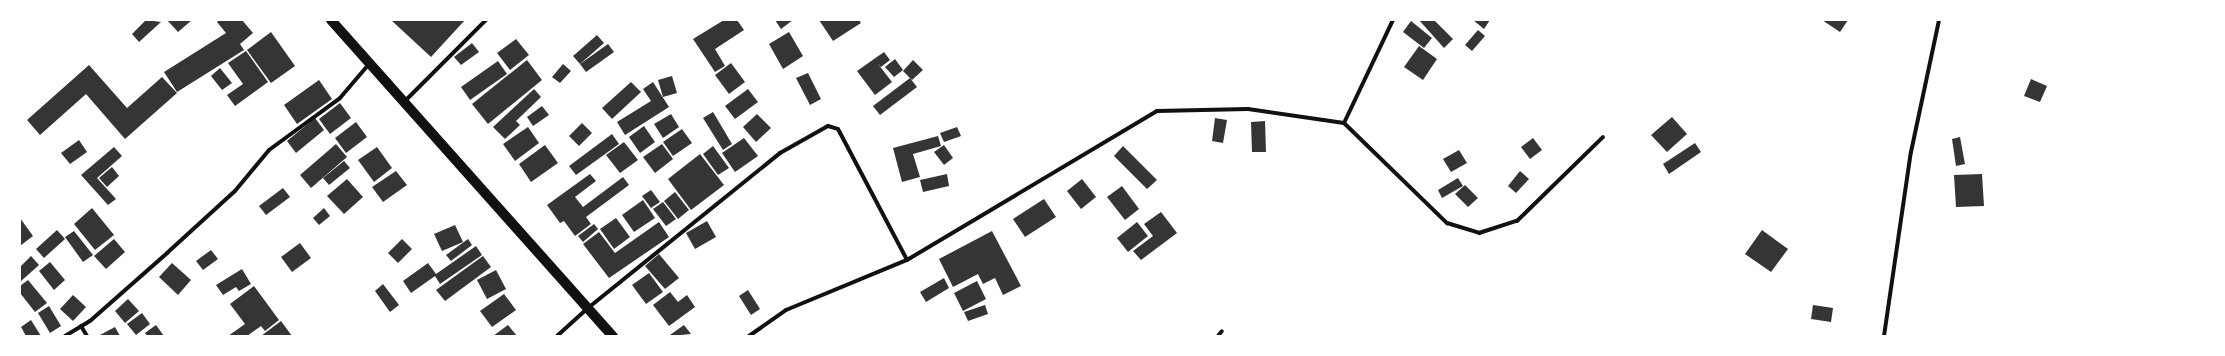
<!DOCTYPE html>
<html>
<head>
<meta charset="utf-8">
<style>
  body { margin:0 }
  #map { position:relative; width:2225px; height:356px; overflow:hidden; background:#fff; font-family:Inter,sans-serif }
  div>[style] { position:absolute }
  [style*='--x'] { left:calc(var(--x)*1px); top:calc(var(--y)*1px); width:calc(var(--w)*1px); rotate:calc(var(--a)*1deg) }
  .building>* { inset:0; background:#353535 }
  .minor>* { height:4px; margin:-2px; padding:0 2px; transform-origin:2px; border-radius:2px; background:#111 }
  .primary>* { height:10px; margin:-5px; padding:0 5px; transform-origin:5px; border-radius:5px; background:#111 }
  span { translate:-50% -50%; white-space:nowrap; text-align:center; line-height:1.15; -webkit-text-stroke:4px #fff; paint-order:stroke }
  .frame { position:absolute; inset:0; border:21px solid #fff; pointer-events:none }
</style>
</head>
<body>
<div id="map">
  <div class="building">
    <div style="clip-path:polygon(146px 20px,161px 22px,139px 42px,132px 34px)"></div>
    <div style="clip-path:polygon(167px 20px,192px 20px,178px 32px)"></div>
    <div style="clip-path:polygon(219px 20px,242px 20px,253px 33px,240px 44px,244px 50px,177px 92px,164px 72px,226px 33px,217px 22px)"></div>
    <div style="clip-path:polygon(391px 20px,465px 20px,431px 57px)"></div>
    <div style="clip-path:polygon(724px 20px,737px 20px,744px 30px,715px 49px,725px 66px,715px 72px,693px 39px)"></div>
    <div style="clip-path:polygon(775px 20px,793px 20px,781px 29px)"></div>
    <div style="clip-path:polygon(819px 20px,859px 20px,861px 23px,833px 41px)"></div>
    <div style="clip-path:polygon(1419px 20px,1434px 20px,1453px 39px,1444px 48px)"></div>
    <div style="clip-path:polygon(1473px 20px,1490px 20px,1484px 29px)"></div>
    <div style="clip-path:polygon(1822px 20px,1848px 20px,1840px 32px)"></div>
    <div style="clip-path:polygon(1411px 21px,1432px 38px,1424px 48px,1403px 32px)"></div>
    <div style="clip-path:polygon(1478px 30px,1485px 36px,1472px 51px,1465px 45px)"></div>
    <div style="clip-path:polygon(271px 32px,295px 66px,271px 83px,247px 50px)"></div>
    <div style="clip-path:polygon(789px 32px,803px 56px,783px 69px,769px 44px)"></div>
    <div style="clip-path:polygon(597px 35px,604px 43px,580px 64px,573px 56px)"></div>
    <div style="clip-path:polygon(516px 39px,529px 55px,510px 70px,497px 53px)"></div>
    <div style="clip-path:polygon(472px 43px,479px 52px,461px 65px,454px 57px)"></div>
    <div style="clip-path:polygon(608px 44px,614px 52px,586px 72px,580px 64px)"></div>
    <div style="clip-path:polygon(1419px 46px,1437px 59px,1423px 80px,1404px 67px)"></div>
    <div style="clip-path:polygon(246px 51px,268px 82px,235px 106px,227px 95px,243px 84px,228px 63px)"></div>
    <div style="clip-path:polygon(884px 52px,890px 60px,881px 67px,878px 64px,892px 82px,875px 95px,857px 71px)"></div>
    <div style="clip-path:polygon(895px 59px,903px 70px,894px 77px,885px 67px)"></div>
    <div style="clip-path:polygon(527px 60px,542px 80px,488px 124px,472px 104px)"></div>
    <div style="clip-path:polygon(913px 60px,923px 70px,912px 80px,903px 71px)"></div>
    <div style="clip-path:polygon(498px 61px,507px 74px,470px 100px,461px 87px)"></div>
    <div style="clip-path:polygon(731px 63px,745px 82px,729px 94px,715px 75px)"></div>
    <div style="clip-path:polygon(563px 64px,571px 71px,560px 83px,552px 77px)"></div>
    <div style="clip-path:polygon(89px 65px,127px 108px,162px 77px,177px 93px,125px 139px,86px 94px,40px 135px,27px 120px)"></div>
    <div style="clip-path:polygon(220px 68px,232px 83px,222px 90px,211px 76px)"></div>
    <div style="clip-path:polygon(808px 73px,821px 99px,810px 105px,796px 78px)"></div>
    <div style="clip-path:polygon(672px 76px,677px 93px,663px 97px,658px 80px)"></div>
    <div style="clip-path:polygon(910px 78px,917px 87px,880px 115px,873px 106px)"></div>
    <div style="clip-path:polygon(2031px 79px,2047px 86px,2040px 102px,2024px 96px)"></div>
    <div style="clip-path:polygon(319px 80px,332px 99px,297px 124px,284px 105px)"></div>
    <div style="clip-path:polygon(631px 82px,641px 92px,612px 119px,602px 108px)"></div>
    <div style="clip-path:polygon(653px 82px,669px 107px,625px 135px,617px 122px,651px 101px,643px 89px)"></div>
    <div style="clip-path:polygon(534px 89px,541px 97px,516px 121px,520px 125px,505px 139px,493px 127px)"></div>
    <div style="clip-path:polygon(748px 89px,758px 102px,735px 119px,725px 106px)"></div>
    <div style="clip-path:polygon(340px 103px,351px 118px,330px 134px,319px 119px)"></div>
    <div style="clip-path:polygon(542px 106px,549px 115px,533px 126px,527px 117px)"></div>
    <div style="clip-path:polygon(713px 112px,732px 144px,723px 150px,703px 118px)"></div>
    <div style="clip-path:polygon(671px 114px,679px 127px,663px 138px,654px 124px)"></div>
    <div style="clip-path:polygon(757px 114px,771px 128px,756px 142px,743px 127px)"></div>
    <div style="clip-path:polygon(1672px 117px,1687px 134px,1667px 152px,1651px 135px)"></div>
    <div style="clip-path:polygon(315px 118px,324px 130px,296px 153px,287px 141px)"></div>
    <div style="clip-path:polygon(1215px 118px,1227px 120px,1223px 143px,1212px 141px)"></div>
    <div style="clip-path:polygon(1265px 121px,1266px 152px,1252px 152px,1251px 122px)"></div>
    <div style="clip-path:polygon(356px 122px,367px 137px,346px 153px,335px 138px)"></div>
    <div style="clip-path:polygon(582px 123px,592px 133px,579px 146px,569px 136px)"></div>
    <div style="clip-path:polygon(644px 126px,655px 142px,640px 153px,629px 137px)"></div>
    <div style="clip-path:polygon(528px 127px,539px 143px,515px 161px,503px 144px)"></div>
    <div style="clip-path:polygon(957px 127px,961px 136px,944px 142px,940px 133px)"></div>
    <div style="clip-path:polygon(682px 129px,692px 143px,673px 156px,663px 142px)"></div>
    <div style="clip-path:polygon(612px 134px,619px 144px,576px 175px,569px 166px)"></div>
    <div style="clip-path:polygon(938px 136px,941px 146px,913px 154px,920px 177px,902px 182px,893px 148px)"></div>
    <div style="clip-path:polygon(1960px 137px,1965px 164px,1956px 166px,1952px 139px)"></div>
    <div style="clip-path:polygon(744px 138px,758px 156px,735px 172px,722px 153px)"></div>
    <div style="clip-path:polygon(1533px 138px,1542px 150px,1530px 159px,1521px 147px)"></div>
    <div style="clip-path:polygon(79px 140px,87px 152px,70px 164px,61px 153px)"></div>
    <div style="clip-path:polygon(624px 142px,638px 160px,620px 173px,606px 155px)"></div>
    <div style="clip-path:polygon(1695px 143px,1701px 152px,1669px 174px,1663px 164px)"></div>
    <div style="clip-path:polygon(336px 144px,347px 157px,311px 188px,300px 175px)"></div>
    <div style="clip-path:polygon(662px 144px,673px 159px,655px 173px,643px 157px)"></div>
    <div style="clip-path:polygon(545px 145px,558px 163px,531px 182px,519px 164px)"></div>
    <div style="clip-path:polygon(944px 145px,953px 158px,944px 165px,934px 152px)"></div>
    <div style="clip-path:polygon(713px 146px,729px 168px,718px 175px,703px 154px)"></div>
    <div style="clip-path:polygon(1123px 146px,1157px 180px,1147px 189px,1114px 156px)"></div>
    <div style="clip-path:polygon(114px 147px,122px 156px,97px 178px,116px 199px,108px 205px,81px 175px)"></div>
    <div style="clip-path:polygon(377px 147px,392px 168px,374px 182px,358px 160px)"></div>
    <div style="clip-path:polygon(1459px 150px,1467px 163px,1451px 172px,1443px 159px)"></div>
    <div style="clip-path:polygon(700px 154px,724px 185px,691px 210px,668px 179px)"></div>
    <div style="clip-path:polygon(344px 161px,350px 168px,329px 185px,323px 178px)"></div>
    <div style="clip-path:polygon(112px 167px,119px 176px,107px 187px,99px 178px)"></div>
    <div style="clip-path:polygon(396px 171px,407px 185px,383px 202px,372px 187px)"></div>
    <div style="clip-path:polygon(1520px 171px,1529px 179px,1516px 193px,1508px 186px)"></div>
    <div style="clip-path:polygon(590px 174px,596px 181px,575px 197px,583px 207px,623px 177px,629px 185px,586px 217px,591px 224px,575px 236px,564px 221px,560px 223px,547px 205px)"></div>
    <div style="clip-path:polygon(947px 174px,949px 186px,923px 192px,920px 180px)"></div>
    <div style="clip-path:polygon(1982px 174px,1984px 206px,1956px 207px,1954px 175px)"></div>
    <div style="clip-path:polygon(1458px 178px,1463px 186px,1442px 198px,1438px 190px)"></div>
    <div style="clip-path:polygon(347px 179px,363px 197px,344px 214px,327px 196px)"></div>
    <div style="clip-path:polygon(1082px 179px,1096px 197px,1081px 209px,1067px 191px)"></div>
    <div style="clip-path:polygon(1465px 185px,1478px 198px,1468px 207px,1455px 194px)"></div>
    <div style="clip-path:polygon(1122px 186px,1139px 209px,1125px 220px,1107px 197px)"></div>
    <div style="clip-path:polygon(283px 188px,290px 197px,266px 215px,259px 206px)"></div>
    <div style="clip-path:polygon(651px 190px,660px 202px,651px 208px,642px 196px)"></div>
    <div style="clip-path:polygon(675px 192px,689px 210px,678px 219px,664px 201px)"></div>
    <div style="clip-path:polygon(1044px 199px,1056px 217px,1025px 237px,1013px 219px)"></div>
    <div style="clip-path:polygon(643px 200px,655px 218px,634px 232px,622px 215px)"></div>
    <div style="clip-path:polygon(663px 202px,676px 219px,666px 226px,653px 209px)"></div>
    <div style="clip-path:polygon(92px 208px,114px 235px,95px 250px,74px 224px)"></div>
    <div style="clip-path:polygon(324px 208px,330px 216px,319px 225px,313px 218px)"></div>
    <div style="clip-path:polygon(1161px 212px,1177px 233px,1141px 260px,1133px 251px,1153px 236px,1144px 224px)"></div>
    <div style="clip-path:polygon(20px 218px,33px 236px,20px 246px)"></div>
    <div style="clip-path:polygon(616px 218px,630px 237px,614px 249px,600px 229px)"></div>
    <div style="clip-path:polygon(707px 221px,716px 237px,695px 249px,686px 233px)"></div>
    <div style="clip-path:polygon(659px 222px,669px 237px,609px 278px,583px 244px,599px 232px,615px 253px)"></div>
    <div style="clip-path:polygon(1137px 222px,1148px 236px,1128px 252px,1117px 238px)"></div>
    <div style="clip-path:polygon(594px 224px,598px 229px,583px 242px,578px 236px)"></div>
    <div style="clip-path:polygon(455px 225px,463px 242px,442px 251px,434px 234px)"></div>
    <div style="clip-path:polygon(57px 230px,65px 239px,44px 258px,36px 249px)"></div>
    <div style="clip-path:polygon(1762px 230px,1788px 249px,1771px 272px,1745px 254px)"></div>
    <div style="clip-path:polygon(74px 231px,93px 255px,83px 262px,65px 237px)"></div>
    <div style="clip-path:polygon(992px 231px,1021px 286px,1003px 295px,995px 278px,983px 284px,978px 274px,953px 287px,939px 259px)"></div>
    <div style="clip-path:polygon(114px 239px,125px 252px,106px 269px,94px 256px)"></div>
    <div style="clip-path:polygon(402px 239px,412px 249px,398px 263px,388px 253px)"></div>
    <div style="clip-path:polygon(468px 239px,472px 245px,451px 261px,446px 255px)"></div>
    <div style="clip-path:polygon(300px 243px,311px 258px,292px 272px,281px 257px)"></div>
    <div style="clip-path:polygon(476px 246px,482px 255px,440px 284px,435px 276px,411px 293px,403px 281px,428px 263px,436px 274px)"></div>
    <div style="clip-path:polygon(211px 250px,218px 259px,203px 270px,196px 261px)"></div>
    <div style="clip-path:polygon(659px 254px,679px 278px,665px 289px,645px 266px)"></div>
    <div style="clip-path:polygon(31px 256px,39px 265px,20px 282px,20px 267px)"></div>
    <div style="clip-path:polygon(483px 256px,491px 267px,445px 301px,436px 290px)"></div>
    <div style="clip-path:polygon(50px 262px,65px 280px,54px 290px,39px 271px)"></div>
    <div style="clip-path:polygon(172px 263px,191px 280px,178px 295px,159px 277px)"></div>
    <div style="clip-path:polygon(242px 269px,251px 284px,239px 291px,236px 287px,223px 295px,216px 285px)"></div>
    <div style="clip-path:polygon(496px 270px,506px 289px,487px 299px,477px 280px)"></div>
    <div style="clip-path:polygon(649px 273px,663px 292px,646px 304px,632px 285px)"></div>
    <div style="clip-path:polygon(944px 278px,949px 288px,926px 302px,920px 292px)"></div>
    <div style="clip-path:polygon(28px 280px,47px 303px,35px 312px,20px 293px,20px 286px)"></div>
    <div style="clip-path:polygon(977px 281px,986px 299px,963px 311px,954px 293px)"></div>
    <div style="clip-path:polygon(383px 284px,399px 305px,390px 312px,375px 291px)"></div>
    <div style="clip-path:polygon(254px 286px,279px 320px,265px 331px,261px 326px,247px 336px,228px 336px,245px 324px,230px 304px)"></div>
    <div style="clip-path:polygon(748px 290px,760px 309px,751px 315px,739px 296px)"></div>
    <div style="clip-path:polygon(670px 292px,678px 302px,687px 295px,695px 307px,669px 326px,653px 305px)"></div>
    <div style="clip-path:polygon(504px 294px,516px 310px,492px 327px,480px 311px)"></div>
    <div style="clip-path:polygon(73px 295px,86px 307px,73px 321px,60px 309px)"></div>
    <div style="clip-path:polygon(128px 299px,139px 311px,125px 323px,115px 311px)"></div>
    <div style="clip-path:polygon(985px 305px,988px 314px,968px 321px,964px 312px)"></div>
    <div style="clip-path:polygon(1813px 305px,1833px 308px,1831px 322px,1811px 319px)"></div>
    <div style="clip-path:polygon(49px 306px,61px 326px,50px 333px,38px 313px)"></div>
    <div style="clip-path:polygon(142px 313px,150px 324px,136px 335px,127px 324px)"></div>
    <div style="clip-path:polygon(31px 320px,41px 336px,26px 336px,21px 327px)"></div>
    <div style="clip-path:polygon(281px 321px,292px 336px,261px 336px)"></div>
    <div style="clip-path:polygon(156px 325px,164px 336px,147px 336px,145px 333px)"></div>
    <div style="clip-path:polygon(508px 325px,517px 336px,493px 336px)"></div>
    <div style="clip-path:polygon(684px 325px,691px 334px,671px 336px,670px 335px)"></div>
    <div style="clip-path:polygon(115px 327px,120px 336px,98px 336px)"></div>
  </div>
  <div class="minor">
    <div style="--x:405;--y:101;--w:115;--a:-45"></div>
    <div style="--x:1344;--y:123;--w:114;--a:-64.6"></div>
    <div style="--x:81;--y:326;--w:12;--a:59"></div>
    <div style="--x:65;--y:336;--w:29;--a:-31"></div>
    <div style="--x:90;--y:321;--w:103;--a:-41.4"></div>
    <div style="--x:167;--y:253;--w:92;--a:-42.4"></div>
    <div style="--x:235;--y:191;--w:53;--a:-50.3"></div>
    <div style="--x:269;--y:150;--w:88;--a:-36.2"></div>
    <div style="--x:340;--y:98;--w:45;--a:-49.5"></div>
    <div style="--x:557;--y:336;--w:42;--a:-42.1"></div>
    <div style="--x:588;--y:308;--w:247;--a:-38.9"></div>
    <div style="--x:780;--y:153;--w:55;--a:-29.4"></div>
    <div style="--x:828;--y:126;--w:10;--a:17"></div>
    <div style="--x:838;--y:129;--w:148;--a:62.2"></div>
    <div style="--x:749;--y:336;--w:45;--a:-35.1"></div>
    <div style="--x:786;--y:310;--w:131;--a:-22.5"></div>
    <div style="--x:907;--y:260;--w:291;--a:-30.8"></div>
    <div style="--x:1157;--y:111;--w:91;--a:-1.3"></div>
    <div style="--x:1248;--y:109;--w:97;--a:8.3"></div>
    <div style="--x:1344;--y:123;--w:144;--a:44.2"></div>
    <div style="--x:1447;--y:223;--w:34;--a:17"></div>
    <div style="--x:1479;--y:233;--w:40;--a:-18"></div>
    <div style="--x:1517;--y:221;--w:120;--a:-44.3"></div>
    <div style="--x:1218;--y:336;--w:6;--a:-51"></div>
    <div style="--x:1884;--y:336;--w:186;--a:-81.7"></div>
    <div style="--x:1911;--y:152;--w:135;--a:-78"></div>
  </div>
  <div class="primary">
    <div style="--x:331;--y:20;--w:424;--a:48.3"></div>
  </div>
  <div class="frame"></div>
</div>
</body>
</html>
